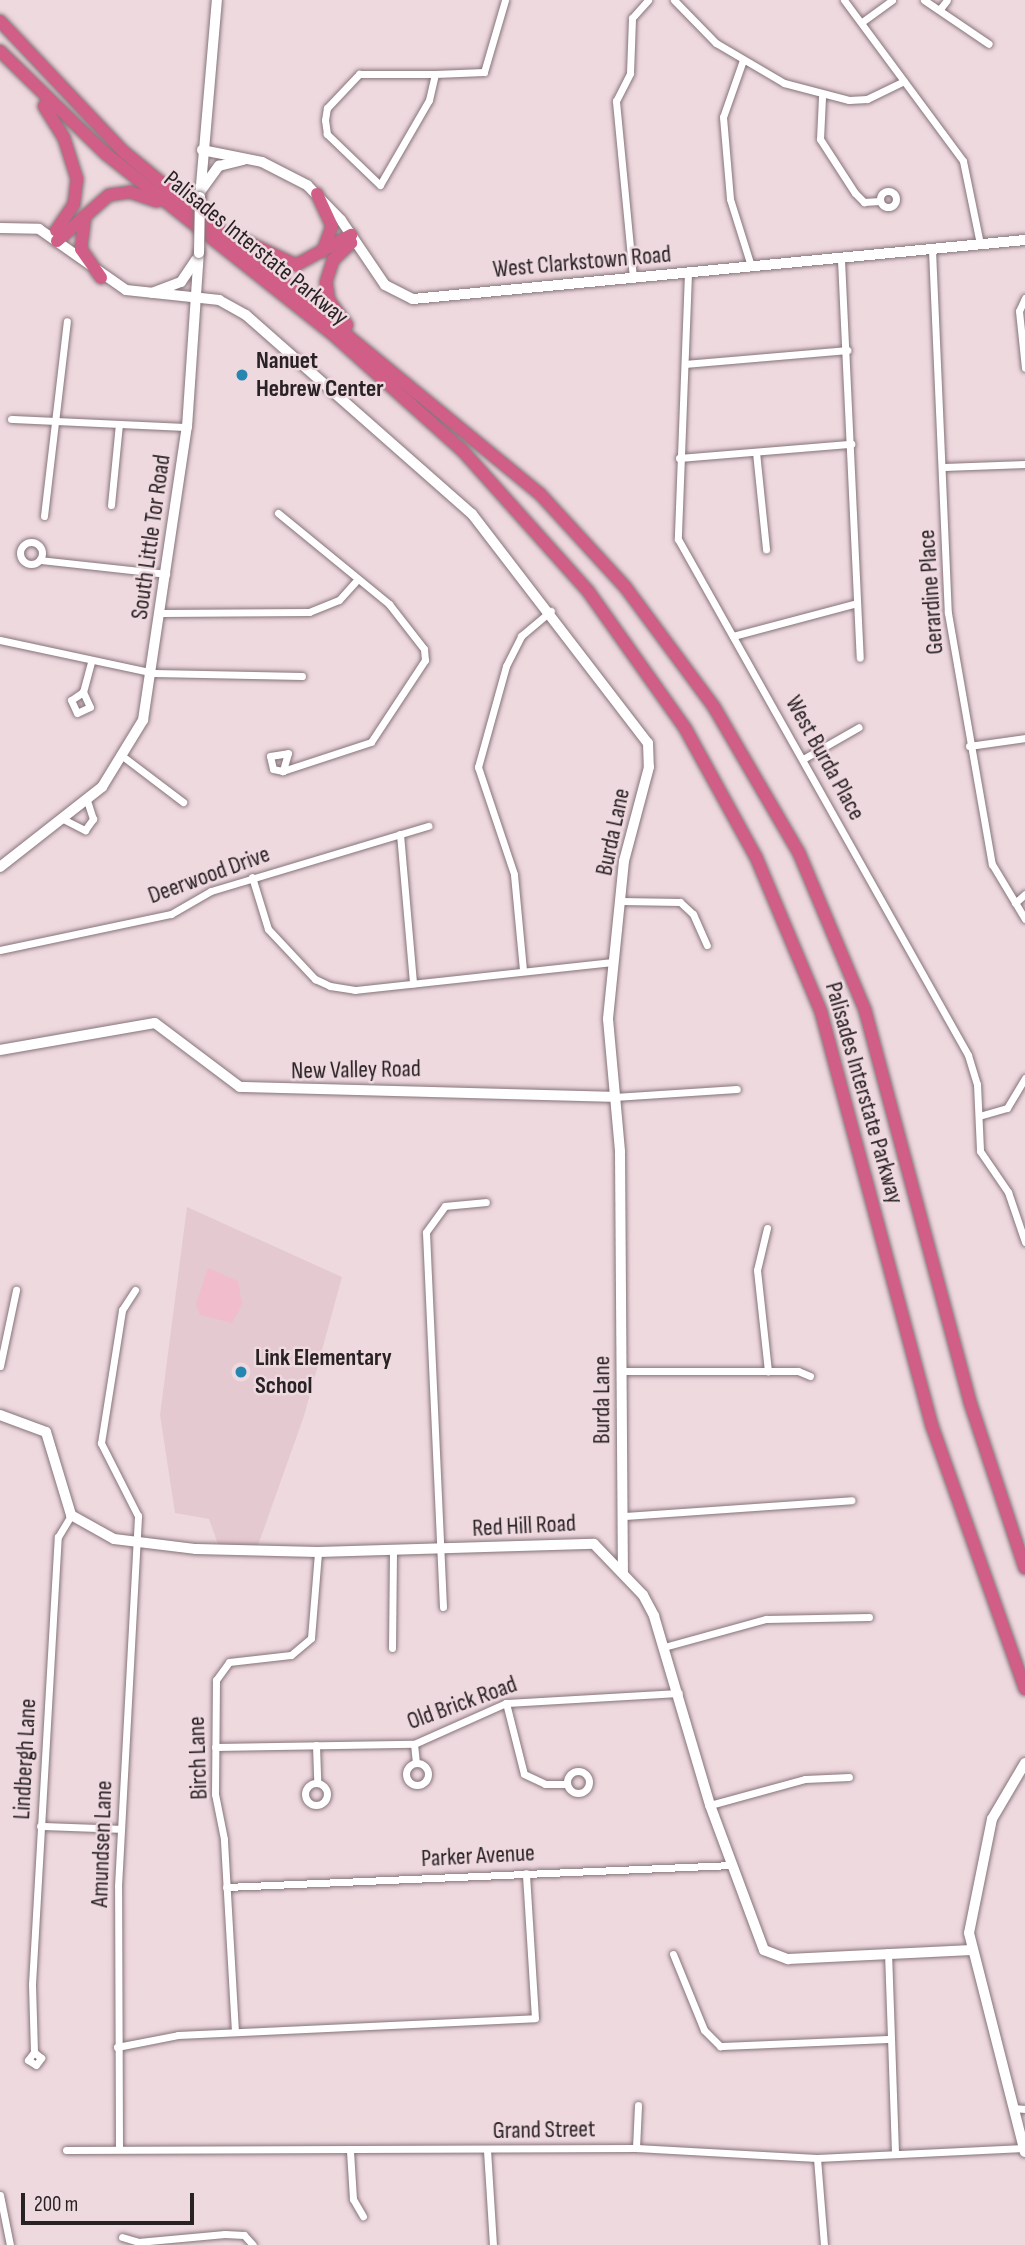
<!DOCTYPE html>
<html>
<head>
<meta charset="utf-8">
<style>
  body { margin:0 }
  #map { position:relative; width:1025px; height:2245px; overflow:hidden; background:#eed9df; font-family:"Sofia Sans Condensed",sans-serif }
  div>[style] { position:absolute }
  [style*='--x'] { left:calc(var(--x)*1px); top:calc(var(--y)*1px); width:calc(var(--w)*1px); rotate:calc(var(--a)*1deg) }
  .built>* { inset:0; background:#e5c9d0 }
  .green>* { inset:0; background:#f1bccb }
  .roads { filter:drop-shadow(0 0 2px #867479) drop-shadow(0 0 2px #867479) }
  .street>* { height:7px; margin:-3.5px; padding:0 3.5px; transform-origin:3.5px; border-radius:3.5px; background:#fff }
  .street>.ring { margin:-3.5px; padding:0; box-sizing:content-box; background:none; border:7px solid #fff; border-radius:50% }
  .secondary>* { height:10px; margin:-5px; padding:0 5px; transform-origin:5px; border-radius:5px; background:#fff }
  .highway>* { height:12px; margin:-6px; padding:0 6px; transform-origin:6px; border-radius:6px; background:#d15e87 }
  .bridges { filter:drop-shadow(0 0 2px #867479) drop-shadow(0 0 2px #867479) }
  .secondary-bridge>* { height:10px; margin:-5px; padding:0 5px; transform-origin:5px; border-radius:5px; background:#fff }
  .dots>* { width:19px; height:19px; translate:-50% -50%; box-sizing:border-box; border:4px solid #eed9df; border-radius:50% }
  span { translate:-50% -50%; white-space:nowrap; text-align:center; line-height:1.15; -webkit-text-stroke:5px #eed9df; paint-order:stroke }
  .street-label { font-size:24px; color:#292224 }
  .poi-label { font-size:24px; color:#292224; font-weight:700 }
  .left { translate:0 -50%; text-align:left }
  .scale { position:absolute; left:21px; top:2193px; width:173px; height:32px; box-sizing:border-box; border:4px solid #292224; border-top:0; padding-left:9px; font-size:21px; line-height:24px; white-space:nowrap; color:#292224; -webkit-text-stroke:5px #eed9df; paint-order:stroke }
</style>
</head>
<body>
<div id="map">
  <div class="built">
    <div style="clip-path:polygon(187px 1207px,342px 1277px,304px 1416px,256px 1551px,220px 1550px,209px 1519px,175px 1513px,160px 1415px)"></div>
  </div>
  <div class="green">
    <div style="clip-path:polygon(208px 1268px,238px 1281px,242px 1304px,232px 1323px,200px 1315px,196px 1304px)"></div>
  </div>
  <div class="roads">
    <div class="street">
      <div style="--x:674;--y:0;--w:60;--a:45.7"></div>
      <div style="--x:716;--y:43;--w:79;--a:30.5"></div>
      <div style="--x:784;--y:83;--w:67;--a:14.7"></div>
      <div style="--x:849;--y:100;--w:18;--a:-3"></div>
      <div style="--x:867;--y:99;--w:41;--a:-25.9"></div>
      <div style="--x:844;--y:0;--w:200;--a:53.5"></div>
      <div style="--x:963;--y:161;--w:85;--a:78.4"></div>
      <div style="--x:924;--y:0;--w:78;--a:34.1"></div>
      <div style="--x:940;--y:9;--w:11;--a:-52"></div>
      <div style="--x:862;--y:22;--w:37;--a:-36"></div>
      <div style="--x:743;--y:60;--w:60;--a:109.3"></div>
      <div style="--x:723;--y:117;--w:82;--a:85.1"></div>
      <div style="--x:730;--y:199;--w:70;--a:72.6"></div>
      <div style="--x:359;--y:74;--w:76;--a:0"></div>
      <div style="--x:435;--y:74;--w:27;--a:103"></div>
      <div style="--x:429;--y:100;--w:98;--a:120"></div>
      <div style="--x:380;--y:185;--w:74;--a:-136.1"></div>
      <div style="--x:327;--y:134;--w:14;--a:-98"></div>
      <div style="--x:325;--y:120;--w:12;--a:-81"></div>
      <div style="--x:327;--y:108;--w:47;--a:-46.7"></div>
      <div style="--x:435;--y:74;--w:49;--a:-2.3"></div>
      <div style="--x:484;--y:72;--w:75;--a:-73.7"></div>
      <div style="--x:822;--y:97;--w:42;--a:92.7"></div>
      <div style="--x:820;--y:139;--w:64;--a:57.1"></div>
      <div style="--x:855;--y:193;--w:13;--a:45"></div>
      <div style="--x:864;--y:202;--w:16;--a:-4"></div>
      <div class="ring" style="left:880px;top:191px;width:9px;height:9px"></div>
      <div style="--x:932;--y:250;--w:363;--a:87.5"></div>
      <div style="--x:948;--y:613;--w:255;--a:80.1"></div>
      <div style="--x:992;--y:864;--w:64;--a:59"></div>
      <div style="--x:841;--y:260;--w:398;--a:87.3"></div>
      <div style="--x:688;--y:273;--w:266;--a:92.2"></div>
      <div style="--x:678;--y:539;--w:592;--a:60.66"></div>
      <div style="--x:968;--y:1055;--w:30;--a:73"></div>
      <div style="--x:977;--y:1084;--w:67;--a:87.4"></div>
      <div style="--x:980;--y:1151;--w:50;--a:55.7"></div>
      <div style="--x:1008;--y:1192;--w:53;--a:71.2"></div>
      <div style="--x:633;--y:278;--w:178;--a:-95.5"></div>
      <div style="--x:616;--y:101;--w:31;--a:-63"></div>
      <div style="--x:630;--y:73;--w:55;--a:-87.9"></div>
      <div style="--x:632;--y:18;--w:24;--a:-48"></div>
      <div style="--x:1025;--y:298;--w:14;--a:115"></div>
      <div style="--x:1019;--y:311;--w:57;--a:84"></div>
      <div style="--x:685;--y:364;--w:163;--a:-4.9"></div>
      <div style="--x:11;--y:419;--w:176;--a:2.6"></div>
      <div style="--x:756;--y:452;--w:98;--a:84.1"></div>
      <div style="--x:679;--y:458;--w:173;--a:-4.7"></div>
      <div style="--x:944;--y:467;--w:81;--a:-2.1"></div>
      <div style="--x:111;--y:505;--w:81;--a:-84.4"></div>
      <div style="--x:278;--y:513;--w:144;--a:39.3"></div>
      <div style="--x:389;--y:604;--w:57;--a:52.1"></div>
      <div style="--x:424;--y:649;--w:11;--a:85"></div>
      <div style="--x:425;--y:660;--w:98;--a:123.4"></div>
      <div style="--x:371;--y:742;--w:93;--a:161.8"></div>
      <div style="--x:283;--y:771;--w:10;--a:-169"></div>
      <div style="--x:273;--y:769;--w:13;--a:-103"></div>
      <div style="--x:270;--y:756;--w:18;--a:-9"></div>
      <div style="--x:288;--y:753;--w:19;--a:106"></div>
      <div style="--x:44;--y:516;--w:196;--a:-83.3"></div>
      <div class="ring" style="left:20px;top:542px;width:15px;height:15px"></div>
      <div style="--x:40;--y:560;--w:127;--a:6.3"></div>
      <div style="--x:161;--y:613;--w:148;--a:-0.4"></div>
      <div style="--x:309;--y:612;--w:32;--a:-22"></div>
      <div style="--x:339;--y:600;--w:24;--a:-48"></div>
      <div style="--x:733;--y:636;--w:128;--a:-14.9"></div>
      <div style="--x:0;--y:640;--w:157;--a:12.1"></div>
      <div style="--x:154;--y:673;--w:148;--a:1.2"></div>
      <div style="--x:83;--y:692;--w:14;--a:146"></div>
      <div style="--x:71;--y:700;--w:14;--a:65"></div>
      <div style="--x:77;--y:713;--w:14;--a:-25"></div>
      <div style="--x:90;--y:707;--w:17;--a:-115"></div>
      <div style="--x:83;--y:692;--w:31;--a:-75"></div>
      <div style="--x:969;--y:746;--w:57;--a:-8.1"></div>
      <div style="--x:125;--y:758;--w:73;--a:37.2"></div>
      <div style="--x:803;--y:759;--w:64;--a:-29.7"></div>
      <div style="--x:63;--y:819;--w:25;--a:27"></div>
      <div style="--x:85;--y:830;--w:14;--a:-54"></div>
      <div style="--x:93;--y:819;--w:19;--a:-108"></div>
      <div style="--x:400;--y:834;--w:150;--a:85"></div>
      <div style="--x:252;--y:877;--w:54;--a:72.9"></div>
      <div style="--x:268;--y:929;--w:69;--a:46.8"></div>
      <div style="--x:315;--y:979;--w:17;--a:25"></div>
      <div style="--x:330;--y:986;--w:25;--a:9"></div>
      <div style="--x:355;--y:990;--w:258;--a:-6.2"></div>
      <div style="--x:621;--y:901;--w:59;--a:1"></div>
      <div style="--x:680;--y:902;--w:18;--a:43"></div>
      <div style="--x:693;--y:914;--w:34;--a:66"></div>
      <div style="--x:1015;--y:903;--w:13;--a:-42"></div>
      <div style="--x:0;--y:950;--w:175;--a:-11.9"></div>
      <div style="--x:171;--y:914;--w:46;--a:-29.9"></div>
      <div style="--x:211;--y:891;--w:227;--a:-16.7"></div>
      <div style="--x:523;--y:970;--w:96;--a:-95.4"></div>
      <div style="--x:514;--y:874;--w:113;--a:-108.6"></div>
      <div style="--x:478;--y:767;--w:105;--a:-74.5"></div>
      <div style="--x:506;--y:666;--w:34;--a:-63"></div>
      <div style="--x:521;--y:636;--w:39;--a:-40"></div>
      <div style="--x:614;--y:1097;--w:123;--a:-3.7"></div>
      <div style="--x:979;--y:1116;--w:29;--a:-16"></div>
      <div style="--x:1007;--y:1108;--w:35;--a:-59"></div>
      <div style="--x:767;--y:1228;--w:43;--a:103.4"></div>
      <div style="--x:757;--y:1270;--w:102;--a:83.8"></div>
      <div style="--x:0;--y:1366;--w:78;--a:-78.1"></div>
      <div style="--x:623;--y:1371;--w:175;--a:0"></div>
      <div style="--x:798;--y:1371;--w:13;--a:23"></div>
      <div style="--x:625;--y:1516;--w:227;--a:-4"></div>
      <div style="--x:443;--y:1607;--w:375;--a:-92.6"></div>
      <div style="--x:426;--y:1232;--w:32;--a:-54"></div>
      <div style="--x:445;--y:1206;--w:41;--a:-5.6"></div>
      <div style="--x:664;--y:1647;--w:106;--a:-15.4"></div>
      <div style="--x:766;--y:1619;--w:103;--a:-1.1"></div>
      <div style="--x:392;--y:1648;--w:99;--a:-89.4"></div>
      <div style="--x:506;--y:1703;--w:73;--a:75.8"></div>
      <div style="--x:524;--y:1774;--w:23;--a:25"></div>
      <div style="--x:545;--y:1784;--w:22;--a:0"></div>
      <div style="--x:414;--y:1744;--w:19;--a:84"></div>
      <div style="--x:316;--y:1745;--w:38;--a:88"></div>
      <div style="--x:215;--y:1747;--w:199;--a:-0.9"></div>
      <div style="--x:414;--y:1744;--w:101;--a:-24"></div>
      <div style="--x:506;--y:1703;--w:173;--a:-3.3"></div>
      <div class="ring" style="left:406px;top:1763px;width:15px;height:15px"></div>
      <div class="ring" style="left:567px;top:1771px;width:15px;height:15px"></div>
      <div class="ring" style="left:305px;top:1783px;width:15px;height:15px"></div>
      <div style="--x:710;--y:1805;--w:98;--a:-15.3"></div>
      <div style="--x:805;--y:1779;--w:44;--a:-2.6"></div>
      <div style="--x:40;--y:1826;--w:81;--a:2.1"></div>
      <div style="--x:226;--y:1887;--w:506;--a:-2.49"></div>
      <div style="--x:888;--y:1952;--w:200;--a:88"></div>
      <div style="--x:673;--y:1954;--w:82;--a:67.8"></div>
      <div style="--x:704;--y:2030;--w:23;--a:45"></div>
      <div style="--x:720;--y:2046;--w:170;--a:-2.4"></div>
      <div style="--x:235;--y:2032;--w:193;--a:-93.3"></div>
      <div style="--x:224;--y:1839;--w:46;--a:-101.3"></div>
      <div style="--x:215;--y:1794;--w:114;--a:-89.5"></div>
      <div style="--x:216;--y:1680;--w:22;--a:-54"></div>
      <div style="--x:229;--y:1662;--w:62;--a:-6.4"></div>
      <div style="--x:291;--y:1655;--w:26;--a:-40"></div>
      <div style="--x:311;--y:1638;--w:86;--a:-85.3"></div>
      <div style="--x:117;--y:2047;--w:62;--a:-11.1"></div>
      <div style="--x:178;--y:2035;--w:357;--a:-2.7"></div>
      <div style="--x:535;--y:2018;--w:145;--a:-93.6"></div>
      <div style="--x:34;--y:2052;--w:10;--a:127"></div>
      <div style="--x:28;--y:2060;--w:9;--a:32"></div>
      <div style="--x:36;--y:2065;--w:9;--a:-54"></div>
      <div style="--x:41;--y:2058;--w:9;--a:-139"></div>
      <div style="--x:34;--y:2052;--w:68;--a:-91.7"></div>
      <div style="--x:32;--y:1984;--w:448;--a:-86.7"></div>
      <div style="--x:58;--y:1537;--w:26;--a:-59"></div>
      <div style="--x:1013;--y:2108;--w:12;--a:5"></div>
      <div style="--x:119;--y:2147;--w:261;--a:-90.2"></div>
      <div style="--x:118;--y:1886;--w:371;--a:-86.9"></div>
      <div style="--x:138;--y:1516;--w:82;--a:-116.9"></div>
      <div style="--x:101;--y:1443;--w:135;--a:-81"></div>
      <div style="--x:122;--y:1310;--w:24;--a:-57"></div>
      <div style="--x:636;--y:2148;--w:43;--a:-87.3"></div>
      <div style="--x:66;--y:2150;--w:570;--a:-0.2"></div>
      <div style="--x:636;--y:2148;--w:181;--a:3.2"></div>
      <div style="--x:817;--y:2158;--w:207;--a:-2.8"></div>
      <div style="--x:487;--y:2150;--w:95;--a:86.4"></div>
      <div style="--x:350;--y:2151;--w:48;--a:86.4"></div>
      <div style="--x:353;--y:2199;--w:20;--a:60"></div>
      <div style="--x:817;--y:2158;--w:87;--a:85.4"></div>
      <div style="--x:0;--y:2195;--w:51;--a:78.7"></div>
      <div style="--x:122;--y:2237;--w:17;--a:17"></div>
      <div style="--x:138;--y:2242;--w:87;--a:-5.3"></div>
      <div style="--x:225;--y:2234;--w:19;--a:3"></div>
      <div style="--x:244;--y:2235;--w:13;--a:48"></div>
    </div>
    <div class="secondary">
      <div style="--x:202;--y:150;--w:61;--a:11.3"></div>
      <div style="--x:262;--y:162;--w:51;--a:27.1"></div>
      <div style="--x:307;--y:185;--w:49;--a:45.8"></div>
      <div style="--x:341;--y:220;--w:78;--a:55.9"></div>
      <div style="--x:385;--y:285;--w:31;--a:27"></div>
      <div style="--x:413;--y:299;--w:615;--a:-5.51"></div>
      <div style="--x:202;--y:189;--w:29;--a:-54"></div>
      <div style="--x:219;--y:166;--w:25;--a:-14"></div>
      <div style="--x:200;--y:197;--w:198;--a:-85.1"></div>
      <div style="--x:0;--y:228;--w:39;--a:1"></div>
      <div style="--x:39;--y:229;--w:106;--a:35"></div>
      <div style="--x:126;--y:290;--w:94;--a:6.1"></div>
      <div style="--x:219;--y:300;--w:31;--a:29"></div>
      <div style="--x:246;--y:315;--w:301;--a:41.4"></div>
      <div style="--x:472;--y:514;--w:289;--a:52.5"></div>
      <div style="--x:648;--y:743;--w:24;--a:88"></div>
      <div style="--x:649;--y:767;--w:97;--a:104.9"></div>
      <div style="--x:624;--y:861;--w:159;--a:95.8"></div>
      <div style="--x:608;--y:1019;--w:134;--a:84.8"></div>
      <div style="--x:620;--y:1152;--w:419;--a:89.6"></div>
      <div style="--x:152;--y:293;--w:31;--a:-21"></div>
      <div style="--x:181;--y:282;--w:27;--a:-56"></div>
      <div style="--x:0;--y:867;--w:130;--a:-38.1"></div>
      <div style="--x:102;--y:787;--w:79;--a:-58.5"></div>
      <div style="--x:143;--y:720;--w:296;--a:-81.5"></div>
      <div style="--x:187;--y:427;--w:174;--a:-86.1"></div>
      <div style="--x:0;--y:1050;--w:157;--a:-9.9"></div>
      <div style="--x:155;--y:1023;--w:106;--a:37"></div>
      <div style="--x:240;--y:1087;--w:374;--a:1.5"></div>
      <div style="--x:0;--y:1415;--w:49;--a:20.3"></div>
      <div style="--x:46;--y:1432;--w:87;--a:73.2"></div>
      <div style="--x:71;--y:1515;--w:49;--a:29.2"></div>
      <div style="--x:114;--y:1539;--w:83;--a:7"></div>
      <div style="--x:196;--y:1549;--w:122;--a:1.4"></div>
      <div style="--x:318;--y:1552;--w:276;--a:-1.7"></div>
      <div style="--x:594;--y:1544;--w:71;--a:46.1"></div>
      <div style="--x:643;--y:1595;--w:24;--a:62"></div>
      <div style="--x:654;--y:1616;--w:197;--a:73.5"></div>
      <div style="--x:710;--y:1805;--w:155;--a:69.6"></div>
      <div style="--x:764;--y:1950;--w:26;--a:21"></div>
      <div style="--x:788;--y:1959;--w:184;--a:-2.8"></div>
      <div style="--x:1025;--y:1763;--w:65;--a:120.5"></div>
      <div style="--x:992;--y:1819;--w:116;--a:101.4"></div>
      <div style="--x:969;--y:1933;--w:226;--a:75.7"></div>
    </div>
    <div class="highway">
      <div style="--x:0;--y:21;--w:180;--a:46.6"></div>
      <div style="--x:124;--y:152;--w:539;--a:39.42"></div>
      <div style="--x:540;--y:494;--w:127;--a:47.5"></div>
      <div style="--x:626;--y:588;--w:148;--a:53.5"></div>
      <div style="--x:714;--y:707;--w:169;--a:59.8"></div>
      <div style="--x:799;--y:853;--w:170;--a:67.2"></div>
      <div style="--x:865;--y:1010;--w:406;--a:75"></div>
      <div style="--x:970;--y:1402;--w:175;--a:71.7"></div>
      <div style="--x:0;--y:51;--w:148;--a:44.2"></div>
      <div style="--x:106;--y:154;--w:295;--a:38.5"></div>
      <div style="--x:337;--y:338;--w:168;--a:41.9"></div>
      <div style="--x:462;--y:450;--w:189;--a:48.2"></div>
      <div style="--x:588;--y:591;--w:168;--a:54.7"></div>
      <div style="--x:685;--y:728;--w:147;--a:61.2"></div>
      <div style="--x:756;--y:857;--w:168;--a:67.2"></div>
      <div style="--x:821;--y:1012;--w:429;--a:75"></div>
      <div style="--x:932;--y:1426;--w:279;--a:70.5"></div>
      <div style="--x:44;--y:106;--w:38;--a:58"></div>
      <div style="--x:64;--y:138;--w:43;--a:72.4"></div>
      <div style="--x:77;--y:179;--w:25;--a:97"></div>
      <div style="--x:74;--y:204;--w:32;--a:124"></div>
      <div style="--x:317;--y:194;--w:35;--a:65"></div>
      <div style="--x:332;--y:226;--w:27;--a:110"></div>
      <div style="--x:85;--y:216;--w:33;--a:97"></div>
      <div style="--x:81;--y:249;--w:35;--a:55"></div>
      <div style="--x:243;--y:240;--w:59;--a:25.3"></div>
      <div style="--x:296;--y:265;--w:63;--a:-28.6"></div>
      <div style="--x:57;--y:241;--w:69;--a:-41.5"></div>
      <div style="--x:109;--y:195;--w:21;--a:-8"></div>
      <div style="--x:130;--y:192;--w:28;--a:19"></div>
      <div style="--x:347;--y:325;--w:31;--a:-126"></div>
      <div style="--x:329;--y:300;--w:18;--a:-99"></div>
      <div style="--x:326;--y:282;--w:23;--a:-72"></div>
      <div style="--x:333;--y:260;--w:25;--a:-43"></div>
    </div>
  </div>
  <div class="bridges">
    <div class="secondary-bridge">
      <div style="--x:199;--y:253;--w:56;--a:-89"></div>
    </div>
  </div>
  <div class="dots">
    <div style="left:242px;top:375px;background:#2587b1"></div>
    <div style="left:241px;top:1372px;background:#2587b1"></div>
  </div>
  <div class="street-label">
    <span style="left:256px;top:248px;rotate:39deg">Palisades Interstate Parkway</span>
    <span style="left:582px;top:262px;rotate:-5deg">West Clarkstown Road</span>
    <span style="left:151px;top:537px;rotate:-82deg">South Little Tor Road</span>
    <span style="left:931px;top:592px;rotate:-94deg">Gerardine Place</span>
    <span style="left:825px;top:758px;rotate:61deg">West Burda Place</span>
    <span style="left:613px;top:832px;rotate:-78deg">Burda Lane</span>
    <span style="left:209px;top:875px;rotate:-20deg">Deerwood Drive</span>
    <span style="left:356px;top:1070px;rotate:-1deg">New Valley Road</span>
    <span style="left:864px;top:1093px;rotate:74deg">Palisades Interstate Parkway</span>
    <span style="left:602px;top:1400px;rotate:-90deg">Burda Lane</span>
    <span style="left:524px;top:1526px;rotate:-3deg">Red Hill Road</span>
    <span style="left:462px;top:1703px;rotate:-20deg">Old Brick Road</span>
    <span style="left:198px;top:1758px;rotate:-92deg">Birch Lane</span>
    <span style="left:25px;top:1759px;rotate:-87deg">Lindbergh Lane</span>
    <span style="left:102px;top:1844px;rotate:-88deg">Amundsen Lane</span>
    <span style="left:478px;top:1856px;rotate:-3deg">Parker Avenue</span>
    <span style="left:544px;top:2130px;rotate:-1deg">Grand Street</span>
  </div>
  <div class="poi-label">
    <span class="left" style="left:256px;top:375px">Nanuet<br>Hebrew Center</span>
    <span class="left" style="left:255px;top:1372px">Link Elementary<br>School</span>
  </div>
  <div class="scale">200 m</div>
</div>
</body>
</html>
